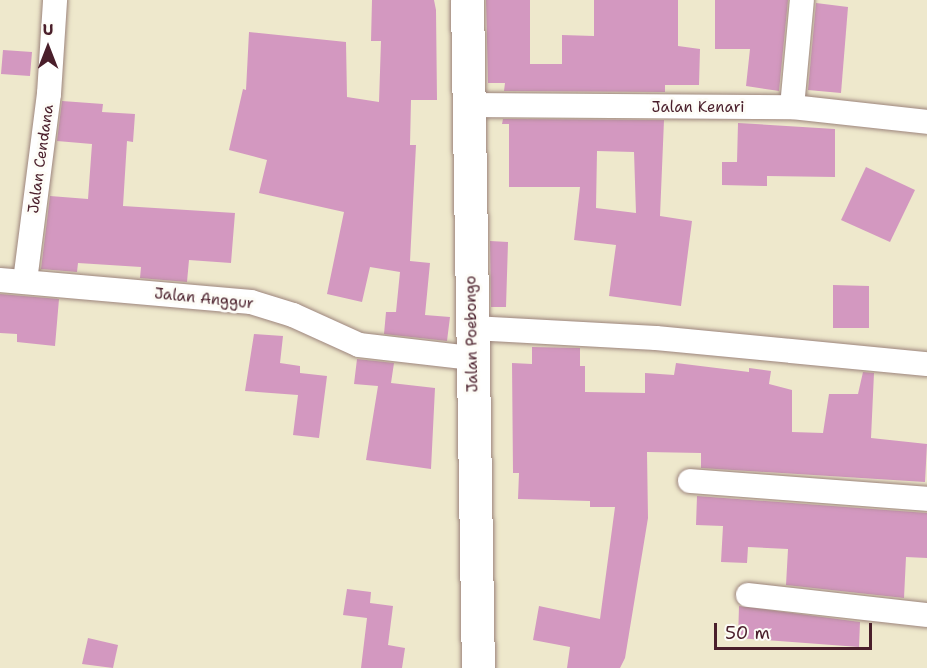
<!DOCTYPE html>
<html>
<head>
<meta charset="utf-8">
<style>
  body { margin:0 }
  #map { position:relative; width:927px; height:668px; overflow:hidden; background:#eee8cc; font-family:"Shantell Sans",sans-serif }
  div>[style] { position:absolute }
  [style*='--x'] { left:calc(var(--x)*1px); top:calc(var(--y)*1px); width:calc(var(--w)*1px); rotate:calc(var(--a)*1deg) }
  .building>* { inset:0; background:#d398c0 }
  .roads { filter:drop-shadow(0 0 2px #9c847c) drop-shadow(0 0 2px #9c847c) }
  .street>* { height:24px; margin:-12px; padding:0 12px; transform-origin:12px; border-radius:12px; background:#fff }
  .secondary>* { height:33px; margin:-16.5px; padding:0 16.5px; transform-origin:16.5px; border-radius:16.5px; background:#fff }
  span { translate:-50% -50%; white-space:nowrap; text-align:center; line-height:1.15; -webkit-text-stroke:6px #fdfcf7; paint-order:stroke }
  .street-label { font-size:15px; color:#4a1f2b }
  .north { position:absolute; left:18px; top:18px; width:60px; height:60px; -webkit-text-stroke:4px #fdfcf7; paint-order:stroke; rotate:0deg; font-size:16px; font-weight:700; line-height:24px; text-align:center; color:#4a1f2b }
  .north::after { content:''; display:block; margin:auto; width:21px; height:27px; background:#4a1f2b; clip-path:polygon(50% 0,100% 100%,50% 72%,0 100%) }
  .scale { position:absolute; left:714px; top:623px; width:158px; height:27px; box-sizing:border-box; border:3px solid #4a1f2b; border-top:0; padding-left:8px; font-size:18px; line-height:21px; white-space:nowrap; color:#4a1f2b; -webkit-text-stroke:4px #fdfcf7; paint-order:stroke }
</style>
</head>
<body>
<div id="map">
  <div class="building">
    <div style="clip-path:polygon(372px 0,434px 0,436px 10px,437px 100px,411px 100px,410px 145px,416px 145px,410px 261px,430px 263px,425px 315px,450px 317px,447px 341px,384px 334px,386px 312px,396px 312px,400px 272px,370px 267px,362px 302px,327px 294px,344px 212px,259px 193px,267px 160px,229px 150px,243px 89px,246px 90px,249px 32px,346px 42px,347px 97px,379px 102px,381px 41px,371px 41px)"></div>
    <div style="clip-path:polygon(486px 0,530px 0,530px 64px,562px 64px,562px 35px,594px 36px,594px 0,678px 0,678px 46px,700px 49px,699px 85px,665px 85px,665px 92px,504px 91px,505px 83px,488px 83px)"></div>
    <div style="clip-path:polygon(715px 0,788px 0,779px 91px,746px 86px,750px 49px,715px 49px)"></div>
    <div style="clip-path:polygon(816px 3px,848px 7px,841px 93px,808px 90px)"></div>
    <div style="clip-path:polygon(3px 50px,32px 52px,30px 76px,1px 74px)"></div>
    <div style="clip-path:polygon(62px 101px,103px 104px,102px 112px,135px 114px,133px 142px,127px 141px,123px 206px,235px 213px,231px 263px,189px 260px,187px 282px,140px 278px,141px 267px,78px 263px,77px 272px,41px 269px,50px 196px,88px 199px,92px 144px,57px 141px)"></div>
    <div style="clip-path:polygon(evenodd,503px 119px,664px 120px,660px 216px,692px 221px,681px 306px,609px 296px,616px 245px,574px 240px,580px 187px,509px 187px,509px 124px,502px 124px,503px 119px,597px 151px,634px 152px,636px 213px,596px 208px,597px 151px)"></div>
    <div style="clip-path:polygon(738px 123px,835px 129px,835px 177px,767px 176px,767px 186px,722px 185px,722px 162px,737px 162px)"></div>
    <div style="clip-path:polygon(866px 167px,915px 190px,890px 242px,841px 220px)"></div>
    <div style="clip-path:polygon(490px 241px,508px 242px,506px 307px,491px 307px)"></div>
    <div style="clip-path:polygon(833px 285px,869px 286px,869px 328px,833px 328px)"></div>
    <div style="clip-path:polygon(0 294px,59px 299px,55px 346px,17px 342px,17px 334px,0 333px)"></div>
    <div style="clip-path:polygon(254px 334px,283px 336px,280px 363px,300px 366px,300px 373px,327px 376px,319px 438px,293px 435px,298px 395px,245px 391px)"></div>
    <div style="clip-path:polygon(532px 347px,580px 348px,580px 366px,585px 366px,585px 392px,645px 393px,645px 373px,674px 375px,676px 363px,749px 372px,749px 368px,771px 371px,769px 384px,792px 390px,792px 432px,823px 433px,829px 394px,858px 394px,863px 372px,874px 373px,871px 438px,927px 444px,925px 482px,701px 468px,701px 453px,647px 452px,648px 518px,625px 658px,620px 668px,567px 668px,570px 647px,533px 640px,539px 606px,600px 619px,615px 507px,590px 507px,590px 501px,518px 499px,519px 473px,513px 473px,512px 363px,532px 364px)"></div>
    <div style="clip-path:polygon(357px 359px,394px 363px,391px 383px,435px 388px,431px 469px,366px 460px,378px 386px,354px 384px)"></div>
    <div style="clip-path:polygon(697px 496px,927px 513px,927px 558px,906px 557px,904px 598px,786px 585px,788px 549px,748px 547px,747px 563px,721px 562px,723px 526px,696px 525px)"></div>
    <div style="clip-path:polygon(347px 589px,371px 592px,370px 603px,393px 606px,388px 645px,405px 648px,402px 668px,361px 668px,367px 618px,343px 615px)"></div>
    <div style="clip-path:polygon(739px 606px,860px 622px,859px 647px,738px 638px)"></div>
    <div style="clip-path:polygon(88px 638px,118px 645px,113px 668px,82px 664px)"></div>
  </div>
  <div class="roads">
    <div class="street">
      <div style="--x:468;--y:105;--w:324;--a:0.4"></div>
      <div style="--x:792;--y:107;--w:136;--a:6.3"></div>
      <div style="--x:792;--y:107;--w:107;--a:-84.7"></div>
      <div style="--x:0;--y:280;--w:252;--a:5"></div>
      <div style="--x:251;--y:302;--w:44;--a:17.2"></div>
      <div style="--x:293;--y:315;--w:72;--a:24.4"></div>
      <div style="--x:359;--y:345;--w:114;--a:6.6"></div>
      <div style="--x:25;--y:281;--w:189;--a:-82.7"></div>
      <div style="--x:49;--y:94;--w:94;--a:-86.3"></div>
      <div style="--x:473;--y:328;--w:183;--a:3.1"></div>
      <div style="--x:656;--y:338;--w:272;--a:5.5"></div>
      <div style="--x:690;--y:481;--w:238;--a:4.3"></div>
      <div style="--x:748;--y:595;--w:180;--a:6.4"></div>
    </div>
    <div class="secondary">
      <div style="--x:467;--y:0;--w:668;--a:89.06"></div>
    </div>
  </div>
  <div class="street-label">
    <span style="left:698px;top:108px">Jalan Kenari</span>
    <span style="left:41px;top:159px;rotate:-82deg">Jalan Cendana</span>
    <span style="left:204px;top:299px;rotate:6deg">Jalan Anggur</span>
    <span style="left:472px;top:334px;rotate:-91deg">Jalan Poebongo</span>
  </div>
  <div class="north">U</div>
  <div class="scale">50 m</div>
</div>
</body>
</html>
